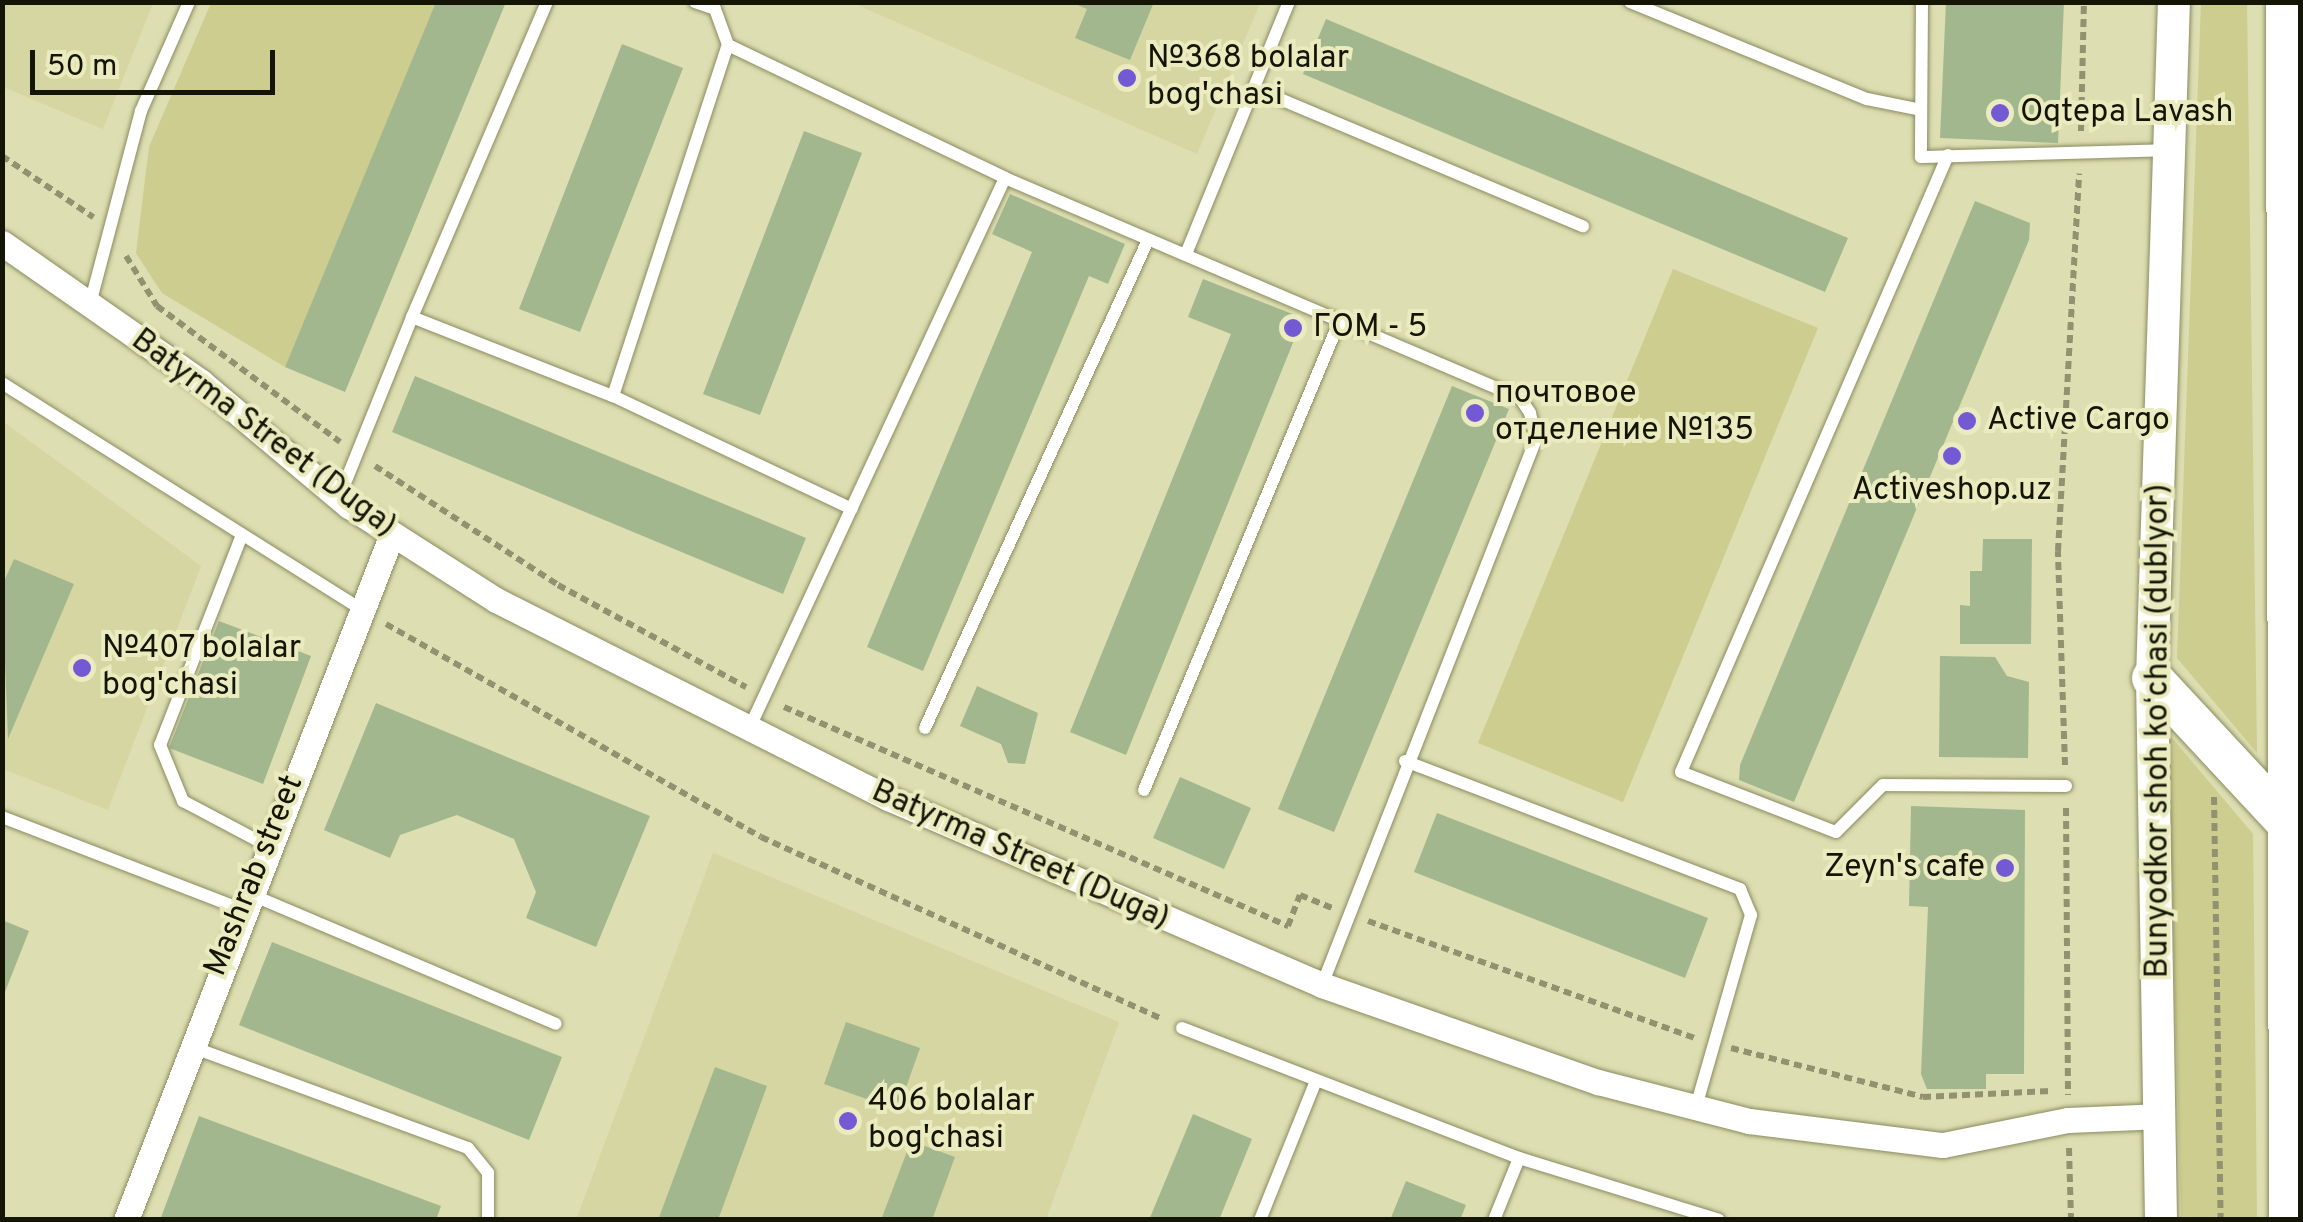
<!DOCTYPE html>
<html>
<head>
<meta charset="utf-8">
<style>
  body { margin:0 }
  #map { position:relative; width:2303px; height:1222px; overflow:hidden; background:#dddeb1; font-family:Overpass,sans-serif }
  div>[style] { position:absolute }
  [style*='--x'] { left:calc(var(--x)*1px); top:calc(var(--y)*1px); width:calc(var(--w)*1px); rotate:calc(var(--a)*1deg) }
  .built>* { inset:0; background:#d5d6a1 }
  .green>* { inset:0; background:#cccd8f }
  .building>* { inset:0; background:#a3b78f }
  .path>* { height:6px; margin-top:-3px; transform-origin:0; background:repeating-linear-gradient(90deg,#919270 0 8px,transparent 0 13px) }
  .roads { filter:drop-shadow(0 0 2px #8a8b60) drop-shadow(0 0 2px #8a8b60) }
  .service>* { height:12px; margin:-6px; padding:0 6px; transform-origin:6px; border-radius:6px; background:#fff }
  .minor>* { height:25px; margin:-12.5px; padding:0 12.5px; transform-origin:12.5px; border-radius:12.5px; background:#fff }
  .tertiary>* { height:32px; margin:-16px; padding:0 16px; transform-origin:16px; border-radius:16px; background:#fff }
  .primary>* { height:40px; margin:-20px; padding:0 20px; transform-origin:20px; border-radius:20px; background:#fff }
  .dots>* { width:28px; height:28px; translate:-50% -50%; box-sizing:border-box; border:5px solid #eaebbe; border-radius:50% }
  span { translate:-50% -50%; white-space:nowrap; text-align:center; line-height:1.15; -webkit-text-stroke:8px #eaebbe; paint-order:stroke }
  .poi-label { font-size:32px; color:#141505 }
  .left { translate:0 -50%; text-align:left }
  .right { translate:-100% -50%; text-align:right }
  .street-label { font-size:32px; color:#141505 }
  .frame { position:absolute; inset:0; border:5px solid #141505; pointer-events:none }
  .scale { position:absolute; left:30px; top:50px; width:245px; height:45px; box-sizing:border-box; border:5px solid #141505; border-top:0; padding-left:12px; font-size:30px; line-height:35px; white-space:nowrap; color:#141505; -webkit-text-stroke:8px #eaebbe; paint-order:stroke }
</style>
</head>
<body>
<div id="map">
  <div class="built">
    <div style="clip-path:polygon(2px 3px,153px 3px,103px 129px,3px 87px)"></div>
    <div style="clip-path:polygon(853px 3px,1260px 3px,1197px 154px)"></div>
    <div style="clip-path:polygon(2px 421px,201px 566px,108px 810px,3px 769px)"></div>
    <div style="clip-path:polygon(713px 853px,1119px 1022px,1046px 1219px,576px 1220px)"></div>
  </div>
  <div class="green">
    <div style="clip-path:polygon(211px 3px,436px 3px,285px 367px,162px 293px,136px 253px,149px 147px)"></div>
    <div style="clip-path:polygon(2201px 3px,2247px 3px,2257px 753px,2177px 658px)"></div>
    <div style="clip-path:polygon(1673px 269px,1818px 328px,1623px 802px,1478px 743px)"></div>
    <div style="clip-path:polygon(2168px 733px,2253px 834px,2257px 1219px,2181px 1219px)"></div>
  </div>
  <div class="building">
    <div style="clip-path:polygon(436px 2px,506px 2px,345px 392px,285px 367px)"></div>
    <div style="clip-path:polygon(1071px 2px,1154px 2px,1130px 60px,1075px 38px,1087px 9px)"></div>
    <div style="clip-path:polygon(1946px 2px,2064px 2px,2058px 143px,1940px 138px)"></div>
    <div style="clip-path:polygon(1326px 19px,1848px 238px,1825px 292px,1303px 74px)"></div>
    <div style="clip-path:polygon(622px 44px,683px 68px,580px 332px,519px 309px)"></div>
    <div style="clip-path:polygon(804px 131px,862px 153px,760px 415px,703px 394px)"></div>
    <div style="clip-path:polygon(1010px 194px,1125px 244px,1108px 284px,1089px 276px,923px 671px,867px 647px,1032px 252px,992px 234px)"></div>
    <div style="clip-path:polygon(1975px 201px,2030px 223px,2029px 240px,1794px 802px,1739px 780px,1740px 765px)"></div>
    <div style="clip-path:polygon(1203px 279px,1303px 318px,1126px 755px,1070px 732px,1231px 334px,1188px 317px)"></div>
    <div style="clip-path:polygon(415px 376px,806px 538px,783px 594px,392px 432px)"></div>
    <div style="clip-path:polygon(1452px 386px,1509px 409px,1334px 832px,1278px 809px)"></div>
    <div style="clip-path:polygon(1983px 539px,2032px 539px,2031px 644px,1960px 644px,1960px 605px,1970px 606px,1970px 571px,1982px 571px)"></div>
    <div style="clip-path:polygon(14px 559px,74px 584px,8px 739px,2px 586px)"></div>
    <div style="clip-path:polygon(219px 621px,311px 656px,263px 784px,169px 748px)"></div>
    <div style="clip-path:polygon(1940px 656px,1995px 657px,2007px 676px,2029px 682px,2028px 758px,1939px 757px)"></div>
    <div style="clip-path:polygon(977px 686px,1038px 713px,1025px 764px,1008px 763px,1001px 744px,960px 726px)"></div>
    <div style="clip-path:polygon(376px 703px,650px 816px,596px 947px,526px 918px,536px 892px,514px 839px,457px 815px,400px 835px,390px 858px,324px 830px)"></div>
    <div style="clip-path:polygon(1180px 777px,1251px 808px,1224px 869px,1153px 838px)"></div>
    <div style="clip-path:polygon(1911px 806px,2025px 810px,2024px 1074px,1986px 1074px,1986px 1089px,1927px 1089px,1921px 1074px,1928px 907px,1909px 906px)"></div>
    <div style="clip-path:polygon(1437px 813px,1708px 918px,1685px 978px,1414px 872px)"></div>
    <div style="clip-path:polygon(2px 920px,29px 931px,3px 997px,2px 997px)"></div>
    <div style="clip-path:polygon(272px 942px,562px 1057px,529px 1140px,239px 1025px)"></div>
    <div style="clip-path:polygon(846px 1022px,920px 1048px,898px 1110px,824px 1084px)"></div>
    <div style="clip-path:polygon(715px 1067px,767px 1086px,718px 1220px,658px 1220px)"></div>
    <div style="clip-path:polygon(1193px 1114px,1252px 1139px,1219px 1220px,1149px 1220px)"></div>
    <div style="clip-path:polygon(199px 1116px,441px 1206px,436px 1220px,160px 1220px)"></div>
    <div style="clip-path:polygon(911px 1141px,955px 1157px,932px 1220px,881px 1220px)"></div>
    <div style="clip-path:polygon(1406px 1181px,1466px 1205px,1460px 1220px,1390px 1220px)"></div>
  </div>
  <div class="path">
    <div style="--x:2081;--y:131;--w:129;--a:-88.7"></div>
    <div style="--x:2;--y:156;--w:110;--a:33.8"></div>
    <div style="--x:126;--y:256;--w:59;--a:58.2"></div>
    <div style="--x:157;--y:306;--w:228;--a:36.6"></div>
    <div style="--x:375;--y:466;--w:218;--a:33"></div>
    <div style="--x:558;--y:585;--w:214;--a:28.5"></div>
    <div style="--x:386;--y:624;--w:431;--a:29.6"></div>
    <div style="--x:761;--y:837;--w:441;--a:24.4"></div>
    <div style="--x:784;--y:707;--w:550;--a:23.49"></div>
    <div style="--x:1288;--y:926;--w:33;--a:-69"></div>
    <div style="--x:1300;--y:895;--w:35;--a:22"></div>
    <div style="--x:2065;--y:765;--w:214;--a:-91.9"></div>
    <div style="--x:2058;--y:551;--w:378;--a:-86.8"></div>
    <div style="--x:2214;--y:797;--w:423;--a:89.1"></div>
    <div style="--x:2066;--y:808;--w:287;--a:89.6"></div>
    <div style="--x:1368;--y:921;--w:347;--a:19.7"></div>
    <div style="--x:1731;--y:1048;--w:198;--a:14.3"></div>
    <div style="--x:1923;--y:1097;--w:129;--a:-2.7"></div>
    <div style="--x:2069;--y:1148;--w:72;--a:88.4"></div>
  </div>
  <div class="roads">
    <div class="service">
      <div style="--x:695;--y:2;--w:21;--a:19"></div>
      <div style="--x:715;--y:9;--w:38;--a:70"></div>
      <div style="--x:728;--y:45;--w:307;--a:25.6"></div>
      <div style="--x:1005;--y:178;--w:608;--a:114.92"></div>
      <div style="--x:1630;--y:2;--w:256;--a:22.3"></div>
      <div style="--x:1867;--y:99;--w:55;--a:11.5"></div>
      <div style="--x:1922;--y:2;--w:155;--a:90.4"></div>
      <div style="--x:1921;--y:157;--w:246;--a:-1.6"></div>
      <div style="--x:1254;--y:88;--w:357;--a:22.8"></div>
      <div style="--x:1948;--y:155;--w:672;--a:113.4"></div>
      <div style="--x:1681;--y:772;--w:166;--a:21.2"></div>
      <div style="--x:1836;--y:832;--w:66;--a:-45"></div>
      <div style="--x:1883;--y:785;--w:183;--a:0.3"></div>
      <div style="--x:1005;--y:178;--w:560;--a:23.13"></div>
      <div style="--x:1520;--y:398;--w:18;--a:56"></div>
      <div style="--x:1530;--y:413;--w:27;--a:77"></div>
      <div style="--x:1536;--y:439;--w:586;--a:111.4"></div>
      <div style="--x:1186;--y:254;--w:272;--a:-67.8"></div>
      <div style="--x:90;--y:304;--w:200;--a:-75.2"></div>
      <div style="--x:141;--y:111;--w:119;--a:-66.2"></div>
      <div style="--x:412;--y:317;--w:343;--a:-66.8"></div>
      <div style="--x:2;--y:383;--w:426;--a:32.2"></div>
      <div style="--x:613;--y:396;--w:369;--a:-71.9"></div>
      <div style="--x:339;--y:498;--w:195;--a:-68"></div>
      <div style="--x:412;--y:317;--w:216;--a:21.5"></div>
      <div style="--x:613;--y:396;--w:264;--a:25.3"></div>
      <div style="--x:240;--y:540;--w:220;--a:111.3"></div>
      <div style="--x:160;--y:745;--w:61;--a:67.7"></div>
      <div style="--x:183;--y:801;--w:94;--a:27.9"></div>
      <div style="--x:925;--y:728;--w:537;--a:-65.44"></div>
      <div style="--x:1405;--y:761;--w:359;--a:20.9"></div>
      <div style="--x:1740;--y:889;--w:28;--a:67"></div>
      <div style="--x:1751;--y:915;--w:203;--a:106"></div>
      <div style="--x:1144;--y:790;--w:509;--a:-67.36"></div>
      <div style="--x:2;--y:817;--w:255;--a:21.1"></div>
      <div style="--x:250;--y:894;--w:332;--a:23"></div>
      <div style="--x:1182;--y:1028;--w:361;--a:21.1"></div>
      <div style="--x:1519;--y:1158;--w:209;--a:17.2"></div>
      <div style="--x:192;--y:1047;--w:294;--a:20.1"></div>
      <div style="--x:468;--y:1148;--w:32;--a:51"></div>
      <div style="--x:488;--y:1173;--w:47;--a:90"></div>
      <div style="--x:1260;--y:1220;--w:148;--a:-68.1"></div>
      <div style="--x:1494;--y:1220;--w:67;--a:-68"></div>
    </div>
    <div class="minor">
      <div style="--x:2;--y:243;--w:243;--a:34.9"></div>
      <div style="--x:201;--y:382;--w:193;--a:40"></div>
      <div style="--x:349;--y:506;--w:174;--a:32.6"></div>
      <div style="--x:496;--y:600;--w:439;--a:26.8"></div>
      <div style="--x:888;--y:798;--w:473;--a:23.3"></div>
      <div style="--x:1322;--y:985;--w:293;--a:19.4"></div>
      <div style="--x:1598;--y:1082;--w:156;--a:14.5"></div>
      <div style="--x:1749;--y:1121;--w:195;--a:7.1"></div>
      <div style="--x:1943;--y:1145;--w:127;--a:-11.3"></div>
      <div style="--x:2068;--y:1120;--w:94;--a:-2.4"></div>
      <div style="--x:126;--y:1220;--w:736;--a:-68.81"></div>
    </div>
    <div class="tertiary">
      <div style="--x:2161;--y:1220;--w:542;--a:-90.95"></div>
      <div style="--x:2152;--y:678;--w:676;--a:-88.14"></div>
    </div>
    <div class="primary">
      <div style="--x:2286;--y:2;--w:1218;--a:89.86"></div>
      <div style="--x:2152;--y:678;--w:197;--a:47.1"></div>
    </div>
  </div>
  <div class="dots">
    <div style="left:1127px;top:78px;background:#7359d3"></div>
    <div style="left:2000px;top:113px;background:#7359d3"></div>
    <div style="left:1293px;top:328px;background:#7359d3"></div>
    <div style="left:1475px;top:413px;background:#7359d3"></div>
    <div style="left:1967px;top:421px;background:#7359d3"></div>
    <div style="left:1952px;top:456px;background:#7359d3"></div>
    <div style="left:82px;top:668px;background:#7359d3"></div>
    <div style="left:2005px;top:868px;background:#7359d3"></div>
    <div style="left:848px;top:1121px;background:#7359d3"></div>
  </div>
  <div class="poi-label">
    <span class="left" style="left:1147px;top:78px">№368 bolalar<br>bog'chasi</span>
    <span class="left" style="left:2020px;top:113px">Oqtepa Lavash</span>
    <span class="left" style="left:1313px;top:328px">ГОМ - 5</span>
    <span class="left" style="left:1495px;top:413px">почтовое<br>отделение №135</span>
    <span class="left" style="left:1987px;top:421px">Active Cargo</span>
    <span style="left:1952px;top:491px">Activeshop.uz</span>
    <span class="left" style="left:102px;top:668px">№407 bolalar<br>bog'chasi</span>
    <span class="right" style="left:1985px;top:868px">Zeyn's cafe</span>
    <span class="left" style="left:868px;top:1121px">406 bolalar<br>bog'chasi</span>
  </div>
  <div class="street-label">
    <span style="left:263px;top:434px;rotate:37deg">Batyrma Street (Duga)</span>
    <span style="left:2159px;top:731px;rotate:-90deg">Bunyodkor shoh koʻchasi (dublyor)</span>
    <span style="left:1020px;top:856px;rotate:24deg">Batyrma Street (Duga)</span>
    <span style="left:255px;top:876px;rotate:-68deg">Mashrab street</span>
  </div>
  <div class="frame"></div>
  <div class="scale">50 m</div>
</div>
</body>
</html>
